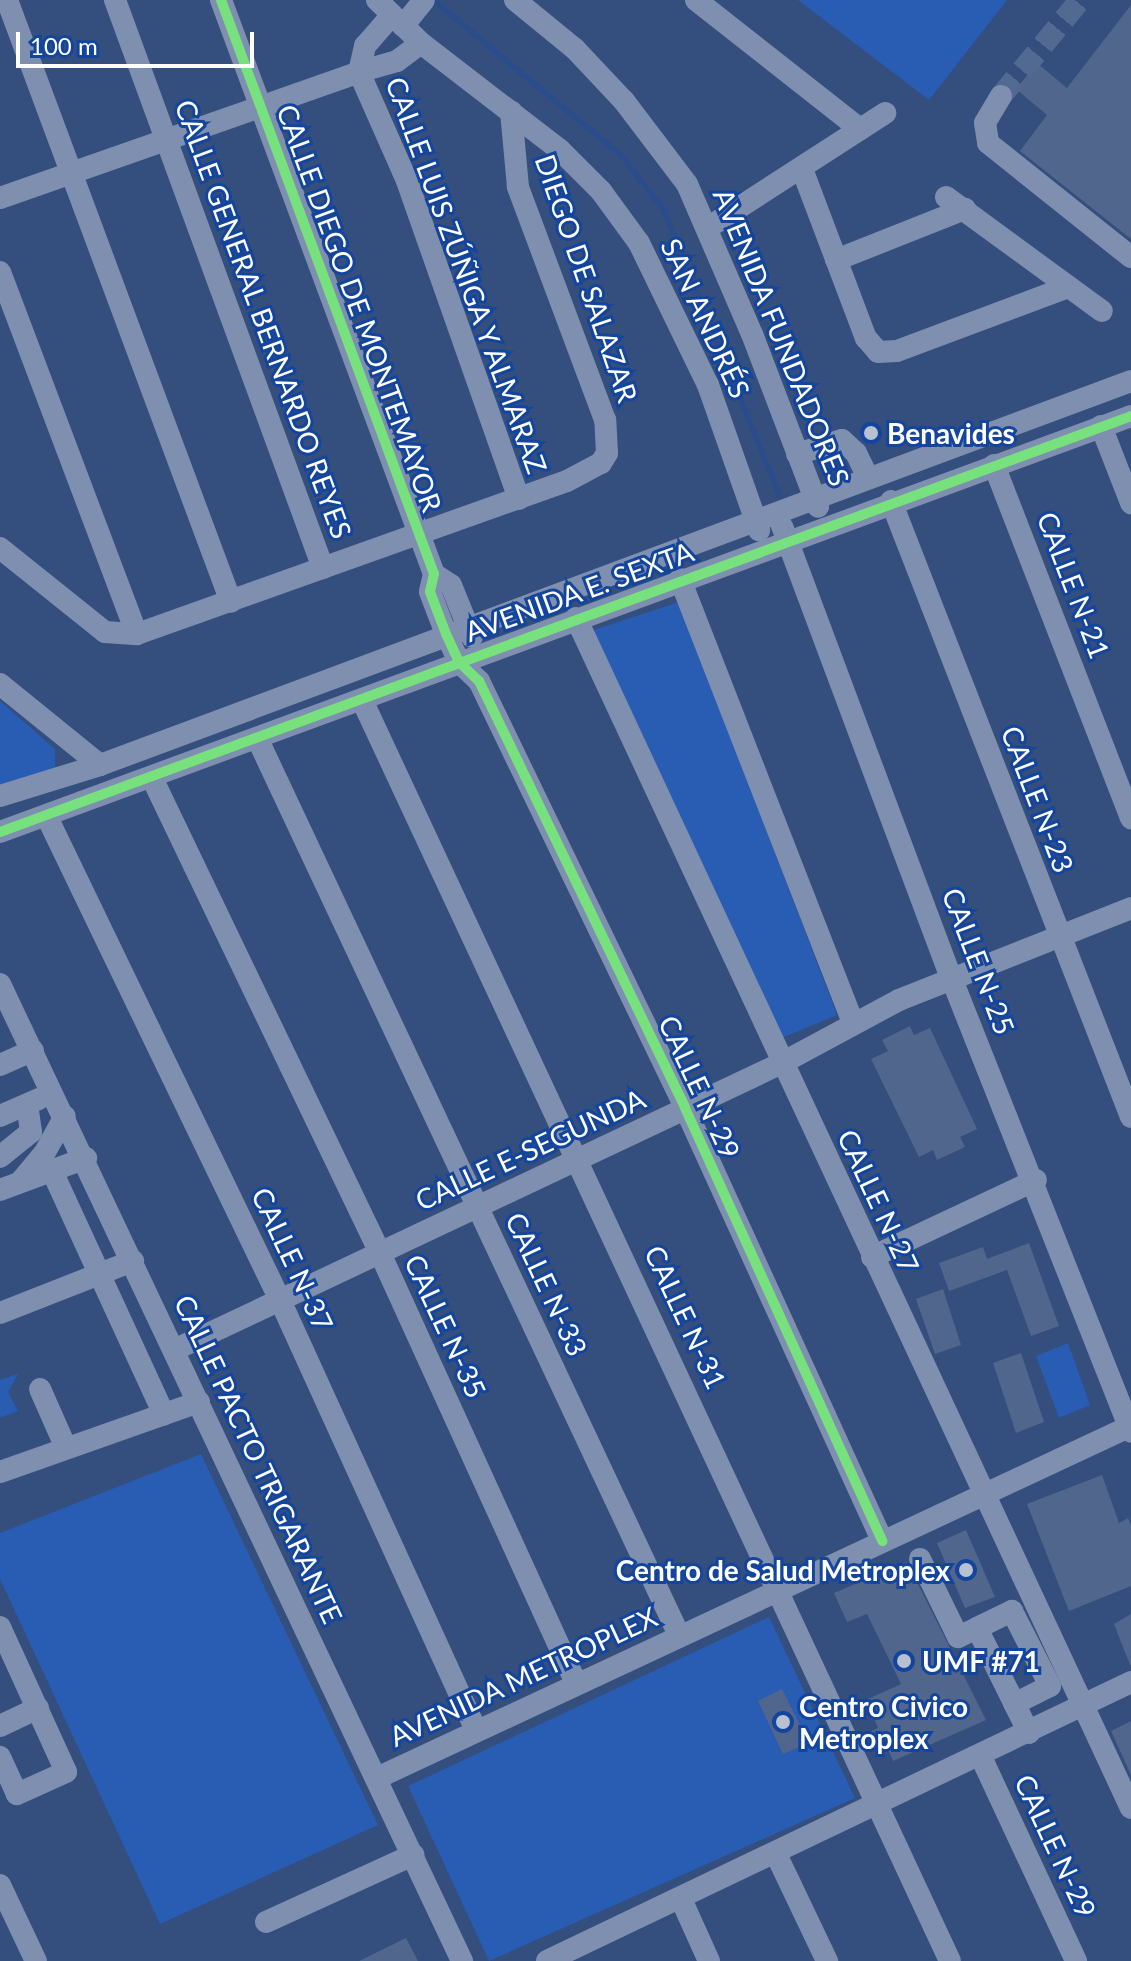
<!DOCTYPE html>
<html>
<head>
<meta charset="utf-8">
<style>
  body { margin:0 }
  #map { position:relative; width:1131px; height:1961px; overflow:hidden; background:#344e7e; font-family:Lato,sans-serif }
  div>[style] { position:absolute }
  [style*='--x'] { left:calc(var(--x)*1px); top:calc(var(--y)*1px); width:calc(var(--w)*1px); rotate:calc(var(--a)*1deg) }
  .green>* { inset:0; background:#295cb3 }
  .stream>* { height:5px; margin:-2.5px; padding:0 2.5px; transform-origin:2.5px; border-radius:2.5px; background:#294c8d }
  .building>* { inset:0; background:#51668c }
  .minor-tunnel>* { height:22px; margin-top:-11px; transform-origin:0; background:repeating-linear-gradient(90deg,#526991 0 22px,transparent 0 33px) }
  .minor>* { height:22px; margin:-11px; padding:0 11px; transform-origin:11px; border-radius:11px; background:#7f8faf }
  .cycleway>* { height:10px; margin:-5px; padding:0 5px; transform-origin:5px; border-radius:5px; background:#77e17e }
  .dots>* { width:22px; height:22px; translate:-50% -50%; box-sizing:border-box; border:4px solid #14459d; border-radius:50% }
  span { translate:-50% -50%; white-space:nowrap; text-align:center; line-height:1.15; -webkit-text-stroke:6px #14459d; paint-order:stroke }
  .street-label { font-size:28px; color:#fff }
  .poi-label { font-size:28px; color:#fff; font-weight:700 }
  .left { translate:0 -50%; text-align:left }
  .right { translate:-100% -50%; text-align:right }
  .scale { position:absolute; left:16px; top:32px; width:238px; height:36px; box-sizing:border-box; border:4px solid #fff; border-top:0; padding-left:10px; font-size:24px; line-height:28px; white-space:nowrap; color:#fff; -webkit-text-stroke:6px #14459d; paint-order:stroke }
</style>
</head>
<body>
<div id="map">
  <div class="green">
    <div style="clip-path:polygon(798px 0,1007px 0,929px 100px)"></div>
    <div style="clip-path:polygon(679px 602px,837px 1015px,782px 1038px,591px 631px)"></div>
    <div style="clip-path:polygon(0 701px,55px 749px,55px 768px,0 786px)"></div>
    <div style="clip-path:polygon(1068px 1343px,1090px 1405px,1059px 1418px,1036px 1356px)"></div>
    <div style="clip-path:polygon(18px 1374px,8px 1392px,18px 1411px,0 1418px,0 1380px)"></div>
    <div style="clip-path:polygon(201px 1454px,378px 1825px,160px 1924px,0 1579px,0 1533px)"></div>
    <div style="clip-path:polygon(769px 1617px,855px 1798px,489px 1961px,408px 1786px)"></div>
  </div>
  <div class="stream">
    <div style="--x:433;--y:0;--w:242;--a:39.5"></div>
    <div style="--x:620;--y:154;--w:70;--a:52"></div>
    <div style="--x:663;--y:209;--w:308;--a:67.9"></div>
  </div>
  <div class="building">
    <div style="clip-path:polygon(1131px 5px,1131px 239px,1020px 151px,1047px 115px,1016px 89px,1037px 63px,1067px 88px)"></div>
    <div style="clip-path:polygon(910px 1026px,914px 1035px,930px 1028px,977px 1129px,960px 1137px,965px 1147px,937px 1160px,933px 1150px,919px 1157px,871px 1059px,888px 1051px,882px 1040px)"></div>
    <div style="clip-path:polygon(1029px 1243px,1059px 1326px,1031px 1336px,1007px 1270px,949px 1291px,939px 1263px,983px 1247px,987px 1259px)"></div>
    <div style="clip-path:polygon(943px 1289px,961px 1345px,935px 1354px,916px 1299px)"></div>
    <div style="clip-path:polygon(1021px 1353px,1044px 1422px,1016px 1433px,993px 1363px)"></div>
    <div style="clip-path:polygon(1102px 1475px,1119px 1523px,1128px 1518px,1131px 1525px,1131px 1586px,1069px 1611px,1027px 1504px)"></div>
    <div style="clip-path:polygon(966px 1530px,995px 1597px,965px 1608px,937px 1543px)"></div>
    <div style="clip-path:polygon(907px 1562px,986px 1720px,893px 1761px,884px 1740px,874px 1744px,869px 1732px,878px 1728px,866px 1700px,901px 1684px,867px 1614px,847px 1622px,834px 1593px)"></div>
    <div style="clip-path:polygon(1131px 1614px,1131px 1665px,1130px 1665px,1114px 1624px)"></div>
    <div style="clip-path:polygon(782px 1689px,809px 1743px,783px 1754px,758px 1701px)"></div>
    <div style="clip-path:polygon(1131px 1721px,1131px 1775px,1111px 1731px)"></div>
    <div style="clip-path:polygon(406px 1938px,418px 1961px,359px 1961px)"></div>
  </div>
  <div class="minor-tunnel">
    <div style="--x:1001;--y:96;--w:124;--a:-50.5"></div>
  </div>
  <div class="minor">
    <div style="--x:7;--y:0;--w:642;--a:69.59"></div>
    <div style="--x:115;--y:0;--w:605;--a:69.89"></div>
    <div style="--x:221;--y:0;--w:612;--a:69.64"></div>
    <div style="--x:434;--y:574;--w:18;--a:103"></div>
    <div style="--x:430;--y:592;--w:45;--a:69.1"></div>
    <div style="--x:446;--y:634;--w:31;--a:65"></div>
    <div style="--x:459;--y:662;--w:28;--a:44"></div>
    <div style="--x:479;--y:681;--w:474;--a:64.2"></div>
    <div style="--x:685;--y:1108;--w:476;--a:65.5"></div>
    <div style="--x:377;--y:0;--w:62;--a:44.3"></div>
    <div style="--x:421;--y:43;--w:175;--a:37.6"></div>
    <div style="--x:560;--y:150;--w:58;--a:45"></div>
    <div style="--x:601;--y:191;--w:64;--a:53.8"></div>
    <div style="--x:639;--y:243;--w:158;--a:64.1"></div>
    <div style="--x:708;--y:385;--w:154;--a:70.6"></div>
    <div style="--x:515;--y:0;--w:77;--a:39.2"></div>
    <div style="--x:575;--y:49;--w:71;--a:46.7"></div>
    <div style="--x:624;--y:101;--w:104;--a:52.8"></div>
    <div style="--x:687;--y:184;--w:163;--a:66.6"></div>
    <div style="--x:752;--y:334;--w:185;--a:69.1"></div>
    <div style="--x:696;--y:0;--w:209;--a:38.2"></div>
    <div style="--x:403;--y:26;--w:33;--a:-51"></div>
    <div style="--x:421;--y:43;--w:30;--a:143"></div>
    <div style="--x:397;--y:61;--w:40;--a:164"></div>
    <div style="--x:359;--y:72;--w:119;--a:66.2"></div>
    <div style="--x:407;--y:181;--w:337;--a:70.6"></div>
    <div style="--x:1001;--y:96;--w:31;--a:121"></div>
    <div style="--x:985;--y:123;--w:20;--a:81"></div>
    <div style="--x:988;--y:143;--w:183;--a:38.6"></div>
    <div style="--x:802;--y:169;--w:181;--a:69.3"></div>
    <div style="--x:866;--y:338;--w:18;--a:49"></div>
    <div style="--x:878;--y:352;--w:19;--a:-3"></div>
    <div style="--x:897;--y:351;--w:183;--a:-20.5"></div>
    <div style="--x:946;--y:197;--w:193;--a:36.2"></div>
    <div style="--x:0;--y:198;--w:380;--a:-19.3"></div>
    <div style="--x:359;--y:72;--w:27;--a:-77"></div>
    <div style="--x:365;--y:46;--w:41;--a:-48.9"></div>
    <div style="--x:709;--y:227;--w:210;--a:-32.9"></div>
    <div style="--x:836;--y:260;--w:139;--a:-21.6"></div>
    <div style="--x:0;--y:272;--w:387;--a:69.3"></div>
    <div style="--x:1101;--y:426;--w:83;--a:68.7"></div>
    <div style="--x:797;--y:454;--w:47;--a:-17.3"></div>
    <div style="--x:842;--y:440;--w:19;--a:43"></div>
    <div style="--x:856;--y:453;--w:28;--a:64"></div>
    <div style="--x:994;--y:465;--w:379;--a:68.8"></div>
    <div style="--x:891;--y:501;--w:661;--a:68.71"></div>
    <div style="--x:782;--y:526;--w:482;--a:69.5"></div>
    <div style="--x:951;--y:977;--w:489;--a:68.4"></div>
    <div style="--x:0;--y:548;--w:134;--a:38.7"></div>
    <div style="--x:105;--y:632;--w:32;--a:4"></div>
    <div style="--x:137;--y:634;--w:456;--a:-19.6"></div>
    <div style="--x:567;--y:481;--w:38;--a:-28"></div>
    <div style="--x:601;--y:463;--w:12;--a:-59"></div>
    <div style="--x:607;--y:453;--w:33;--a:-93"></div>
    <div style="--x:605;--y:420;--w:249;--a:-110.5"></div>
    <div style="--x:518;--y:187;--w:76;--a:-95.3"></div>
    <div style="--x:434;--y:574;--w:20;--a:33"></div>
    <div style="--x:451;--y:585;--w:56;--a:68"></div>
    <div style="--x:680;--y:579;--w:476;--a:68.7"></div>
    <div style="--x:576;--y:618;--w:1313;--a:65"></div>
    <div style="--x:0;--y:684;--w:129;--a:39"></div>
    <div style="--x:362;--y:700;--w:1391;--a:65"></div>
    <div style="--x:258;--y:740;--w:989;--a:64.81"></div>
    <div style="--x:153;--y:780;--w:525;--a:64.36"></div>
    <div style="--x:380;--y:1253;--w:473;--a:65.5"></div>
    <div style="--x:0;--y:796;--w:105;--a:-17.2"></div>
    <div style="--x:100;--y:765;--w:1100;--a:-20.43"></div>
    <div style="--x:47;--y:817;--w:536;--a:64.25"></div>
    <div style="--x:280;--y:1300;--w:473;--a:65.5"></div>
    <div style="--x:0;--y:832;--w:1205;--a:-20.19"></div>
    <div style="--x:0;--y:984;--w:1081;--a:64.69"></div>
    <div style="--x:0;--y:1065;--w:36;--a:-24"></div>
    <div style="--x:0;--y:1116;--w:43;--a:-23.6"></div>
    <div style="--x:0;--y:1157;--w:40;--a:-39"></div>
    <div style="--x:31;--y:1132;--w:27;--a:-98"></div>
    <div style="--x:52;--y:1171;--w:268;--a:65.3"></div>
    <div style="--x:21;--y:1181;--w:35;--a:-50"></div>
    <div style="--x:44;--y:1154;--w:43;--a:-61.1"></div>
    <div style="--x:0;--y:1190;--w:92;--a:-20.4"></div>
    <div style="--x:872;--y:1257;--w:181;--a:-25.2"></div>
    <div style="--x:0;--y:1313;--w:143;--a:-21.4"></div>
    <div style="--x:174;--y:1350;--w:672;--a:-25.27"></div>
    <div style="--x:782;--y:1063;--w:133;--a:-28.3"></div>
    <div style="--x:899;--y:1000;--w:250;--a:-21.6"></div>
    <div style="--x:40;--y:1389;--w:64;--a:66.2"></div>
    <div style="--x:0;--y:1472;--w:211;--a:-19.4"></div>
    <div style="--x:920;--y:1559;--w:87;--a:64"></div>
    <div style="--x:958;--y:1637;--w:21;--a:-25"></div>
    <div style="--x:977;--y:1628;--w:117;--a:63.7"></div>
    <div style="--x:0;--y:1627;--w:159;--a:65.5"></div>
    <div style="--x:66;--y:1772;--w:54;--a:155.8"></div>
    <div style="--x:17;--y:1794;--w:41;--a:-114.7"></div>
    <div style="--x:977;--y:1628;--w:39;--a:-26"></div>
    <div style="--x:1012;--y:1611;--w:84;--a:63.1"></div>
    <div style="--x:1050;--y:1686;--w:40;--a:153.4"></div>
    <div style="--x:0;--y:1726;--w:42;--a:-25.3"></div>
    <div style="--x:981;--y:1757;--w:225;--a:65"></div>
    <div style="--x:377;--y:1778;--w:832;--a:-25.03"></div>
    <div style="--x:776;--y:1854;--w:119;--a:64.5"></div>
    <div style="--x:0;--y:1885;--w:84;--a:64.7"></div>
    <div style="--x:681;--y:1899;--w:68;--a:65.7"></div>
    <div style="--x:266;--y:1922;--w:162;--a:-24.5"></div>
    <div style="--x:547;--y:1961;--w:647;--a:-25.54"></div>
  </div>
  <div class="cycleway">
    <div style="--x:221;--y:0;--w:612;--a:69.64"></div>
    <div style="--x:434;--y:574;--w:18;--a:103"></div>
    <div style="--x:430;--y:592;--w:45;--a:69.1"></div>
    <div style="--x:446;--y:634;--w:31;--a:65"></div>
    <div style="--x:459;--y:662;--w:28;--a:44"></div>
    <div style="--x:479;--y:681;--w:474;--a:64.2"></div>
    <div style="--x:685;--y:1108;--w:476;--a:65.5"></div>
    <div style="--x:0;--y:832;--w:1205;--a:-20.19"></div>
  </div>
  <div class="dots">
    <div style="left:871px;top:433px;background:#b8c1d2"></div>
    <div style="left:966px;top:1570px;background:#b8c1d2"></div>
    <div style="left:904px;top:1661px;background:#b8c1d2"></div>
    <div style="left:783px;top:1722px;background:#b8c1d2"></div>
  </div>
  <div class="street-label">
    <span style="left:467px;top:275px;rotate:70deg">CALLE LUIS ZÚÑIGA Y ALMARAZ</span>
    <span style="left:587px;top:278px;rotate:71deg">DIEGO DE SALAZAR</span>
    <span style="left:360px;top:308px;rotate:70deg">CALLE DIEGO DE MONTEMAYOR</span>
    <span style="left:706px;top:318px;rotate:65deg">SAN ANDRÉS</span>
    <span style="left:264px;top:319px;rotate:70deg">CALLE GENERAL BERNARDO REYES</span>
    <span style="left:782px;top:337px;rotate:68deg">AVENIDA FUNDADORES</span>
    <span style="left:1074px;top:585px;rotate:69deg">CALLE N-21</span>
    <span style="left:579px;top:591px;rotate:-20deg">AVENIDA E. SEXTA</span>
    <span style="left:1038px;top:799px;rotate:69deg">CALLE N-23</span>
    <span style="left:979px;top:961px;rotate:69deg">CALLE N-25</span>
    <span style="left:700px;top:1087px;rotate:65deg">CALLE N-29</span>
    <span style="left:530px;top:1149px;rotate:-25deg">CALLE E-SEGUNDA</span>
    <span style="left:879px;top:1201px;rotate:65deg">CALLE N-27</span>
    <span style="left:293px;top:1259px;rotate:65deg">CALLE N-37</span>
    <span style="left:547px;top:1284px;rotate:65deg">CALLE N-33</span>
    <span style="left:686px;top:1317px;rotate:65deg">CALLE N-31</span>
    <span style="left:446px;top:1326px;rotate:65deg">CALLE N-35</span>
    <span style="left:259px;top:1459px;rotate:65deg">CALLE PACTO TRIGARANTE</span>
    <span style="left:523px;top:1676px;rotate:-25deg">AVENIDA METROPLEX</span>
    <span style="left:1056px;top:1846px;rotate:65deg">CALLE N-29</span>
  </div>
  <div class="poi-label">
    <span class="left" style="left:887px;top:433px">Benavides</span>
    <span class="right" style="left:950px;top:1570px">Centro de Salud Metroplex</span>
    <span class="left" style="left:922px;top:1661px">UMF #71</span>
    <span class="left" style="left:799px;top:1722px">Centro Civico<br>Metroplex</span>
  </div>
  <div class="scale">100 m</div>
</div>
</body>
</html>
